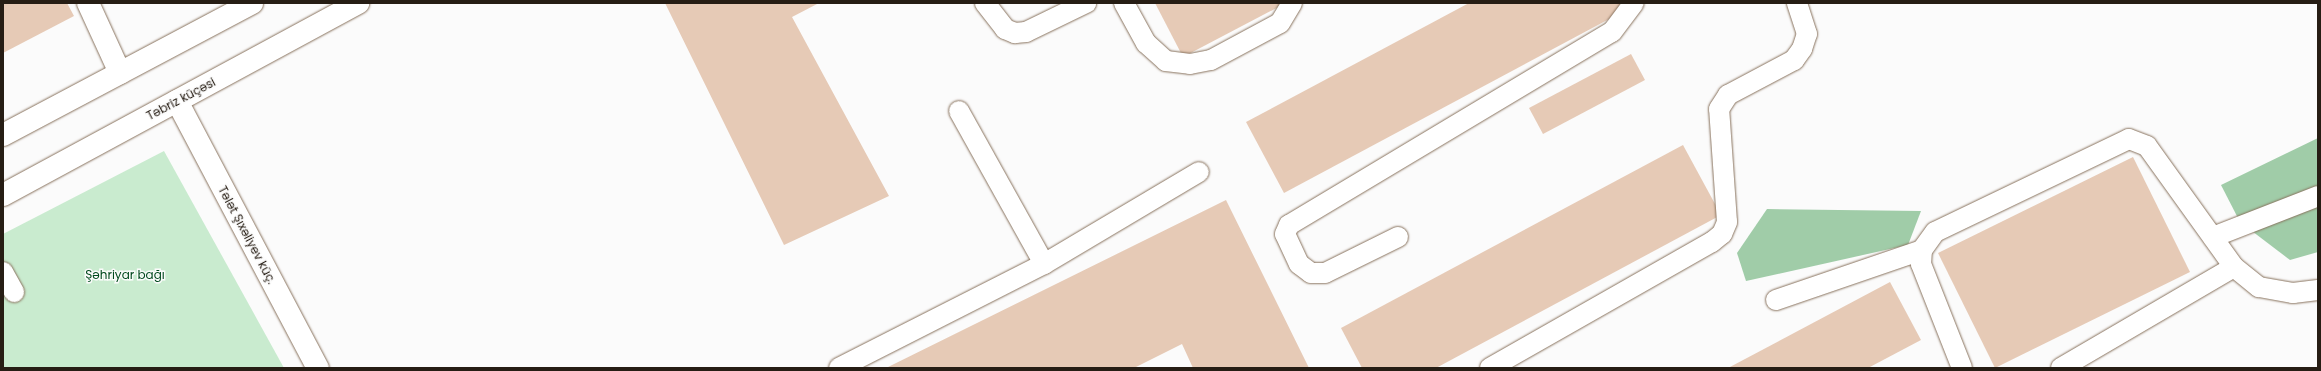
<!DOCTYPE html>
<html>
<head>
<meta charset="utf-8">
<style>
  body { margin:0 }
  #map { position:relative; width:2321px; height:371px; overflow:hidden; background:#fbfbfb; font-family:Poppins,sans-serif }
  div>[style] { position:absolute }
  [style*='--x'] { left:calc(var(--x)*1px); top:calc(var(--y)*1px); width:calc(var(--w)*1px); rotate:calc(var(--a)*1deg) }
  .green>* { inset:0; background:#c9ebcf }
  .forest>* { inset:0; background:#a0cca8 }
  .building>* { inset:0; background:#e6cab6 }
  .roads { filter:drop-shadow(0 0 1px #88725d) drop-shadow(0 0 1px #88725d) }
  .lane>* { height:20px; margin:-10px; padding:0 10px; transform-origin:10px; border-radius:10px; background:#fff }
  .street>* { height:22px; margin:-11px; padding:0 11px; transform-origin:11px; border-radius:11px; background:#fff }
  .secondary>* { height:22px; margin:-11px; padding:0 11px; transform-origin:11px; border-radius:11px; background:#fff }
  span { translate:-50% -50%; white-space:nowrap; text-align:center; line-height:1.15; -webkit-text-stroke:3px #fbfbfb; paint-order:stroke }
  .street-label { font-size:12px; color:#261d14 }
  .park-label { font-size:12px; color:#00491d }
  .frame { position:absolute; inset:0; border:4px solid #261d14; pointer-events:none }
</style>
</head>
<body>
<div id="map">
  <div class="green">
    <div style="clip-path:polygon(164px 151px,284px 368px,3px 368px,3px 234px)"></div>
  </div>
  <div class="forest">
    <div style="clip-path:polygon(2318px 138px,2318px 252px,2290px 260px,2240px 222px,2221px 185px)"></div>
    <div style="clip-path:polygon(1767px 209px,1921px 211px,1908px 245px,1746px 281px,1737px 253px)"></div>
  </div>
  <div class="building">
    <div style="clip-path:polygon(3px 3px,67px 3px,74px 16px,3px 53px)"></div>
    <div style="clip-path:polygon(665px 3px,819px 3px,792px 17px,889px 196px,784px 245px)"></div>
    <div style="clip-path:polygon(1155px 3px,1286px 3px,1183px 57px)"></div>
    <div style="clip-path:polygon(1469px 3px,1622px 3px,1626px 10px,1284px 193px,1246px 122px)"></div>
    <div style="clip-path:polygon(1631px 54px,1645px 80px,1543px 134px,1529px 108px)"></div>
    <div style="clip-path:polygon(1683px 145px,1721px 215px,1436px 368px,1362px 368px,1341px 328px)"></div>
    <div style="clip-path:polygon(2133px 157px,2190px 272px,1995px 368px,1938px 253px)"></div>
    <div style="clip-path:polygon(1226px 200px,1309px 368px,1193px 368px,1182px 344px,1134px 368px,886px 368px)"></div>
    <div style="clip-path:polygon(1890px 282px,1921px 340px,1868px 368px,1728px 368px)"></div>
  </div>
  <div class="roads">
    <div class="lane">
      <div style="--x:985;--y:3;--w:33;--a:52"></div>
      <div style="--x:1005;--y:29;--w:11;--a:22"></div>
      <div style="--x:1015;--y:33;--w:11;--a:-5"></div>
      <div style="--x:1026;--y:32;--w:67;--a:-25.8"></div>
      <div style="--x:1124;--y:3;--w:46;--a:61.2"></div>
      <div style="--x:1146;--y:43;--w:27;--a:42"></div>
      <div style="--x:1166;--y:61;--w:24;--a:7"></div>
      <div style="--x:1190;--y:64;--w:21;--a:-11"></div>
      <div style="--x:1211;--y:60;--w:78;--a:-28.2"></div>
      <div style="--x:1280;--y:23;--w:23;--a:-59"></div>
      <div style="--x:959;--y:111;--w:175;--a:60.9"></div>
      <div style="--x:1398;--y:237;--w:81;--a:153.7"></div>
      <div style="--x:1325;--y:273;--w:14;--a:180"></div>
      <div style="--x:1311;--y:273;--w:15;--a:-143"></div>
      <div style="--x:1299;--y:264;--w:33;--a:-115"></div>
      <div style="--x:1285;--y:234;--w:10;--a:-66"></div>
      <div style="--x:1289;--y:225;--w:376;--a:-30.9"></div>
      <div style="--x:1612;--y:32;--w:36;--a:-53"></div>
      <div style="--x:2213;--y:237;--w:113;--a:-21.3"></div>
      <div style="--x:3;--y:272;--w:23;--a:61"></div>
      <div style="--x:1776;--y:300;--w:154;--a:-18.9"></div>
      <div style="--x:839;--y:368;--w:230;--a:-26.9"></div>
      <div style="--x:1044;--y:264;--w:180;--a:-30.7"></div>
      <div style="--x:1490;--y:368;--w:255;--a:-29.6"></div>
      <div style="--x:1712;--y:242;--w:13;--a:-39"></div>
      <div style="--x:1722;--y:234;--w:13;--a:-67"></div>
      <div style="--x:1727;--y:222;--w:113;--a:-94"></div>
      <div style="--x:1719;--y:109;--w:17;--a:-57"></div>
      <div style="--x:1728;--y:95;--w:75;--a:-27.9"></div>
      <div style="--x:1794;--y:60;--w:14;--a:-54"></div>
      <div style="--x:1802;--y:49;--w:16;--a:-72"></div>
      <div style="--x:1807;--y:34;--w:33;--a:-108"></div>
      <div style="--x:1962;--y:368;--w:112;--a:-111.5"></div>
      <div style="--x:1921;--y:264;--w:14;--a:-86"></div>
      <div style="--x:1922;--y:250;--w:22;--a:-54"></div>
      <div style="--x:1935;--y:232;--w:215;--a:-25.6"></div>
      <div style="--x:2129;--y:139;--w:19;--a:21"></div>
      <div style="--x:2147;--y:146;--w:149;--a:54.3"></div>
      <div style="--x:2234;--y:267;--w:32;--a:39"></div>
      <div style="--x:2259;--y:287;--w:35;--a:10"></div>
      <div style="--x:2293;--y:293;--w:25;--a:-7"></div>
      <div style="--x:2061;--y:368;--w:200;--a:-30.3"></div>
    </div>
    <div class="street">
      <div style="--x:88;--y:3;--w:77;--a:65.4"></div>
      <div style="--x:177;--y:101;--w:302;--a:62.2"></div>
    </div>
    <div class="secondary">
      <div style="--x:3;--y:135;--w:282;--a:-27.9"></div>
      <div style="--x:3;--y:195;--w:404;--a:-28.4"></div>
    </div>
  </div>
  <div class="street-label">
    <span style="left:181px;top:99px;rotate:-28deg">Təbriz küçəsi</span>
    <span style="left:247px;top:235px;rotate:62deg">Tələt Şıxəliyev küç.</span>
  </div>
  <div class="park-label">
    <span style="left:125px;top:275px">Şəhriyar bağı</span>
  </div>
  <div class="frame"></div>
</div>
</body>
</html>
